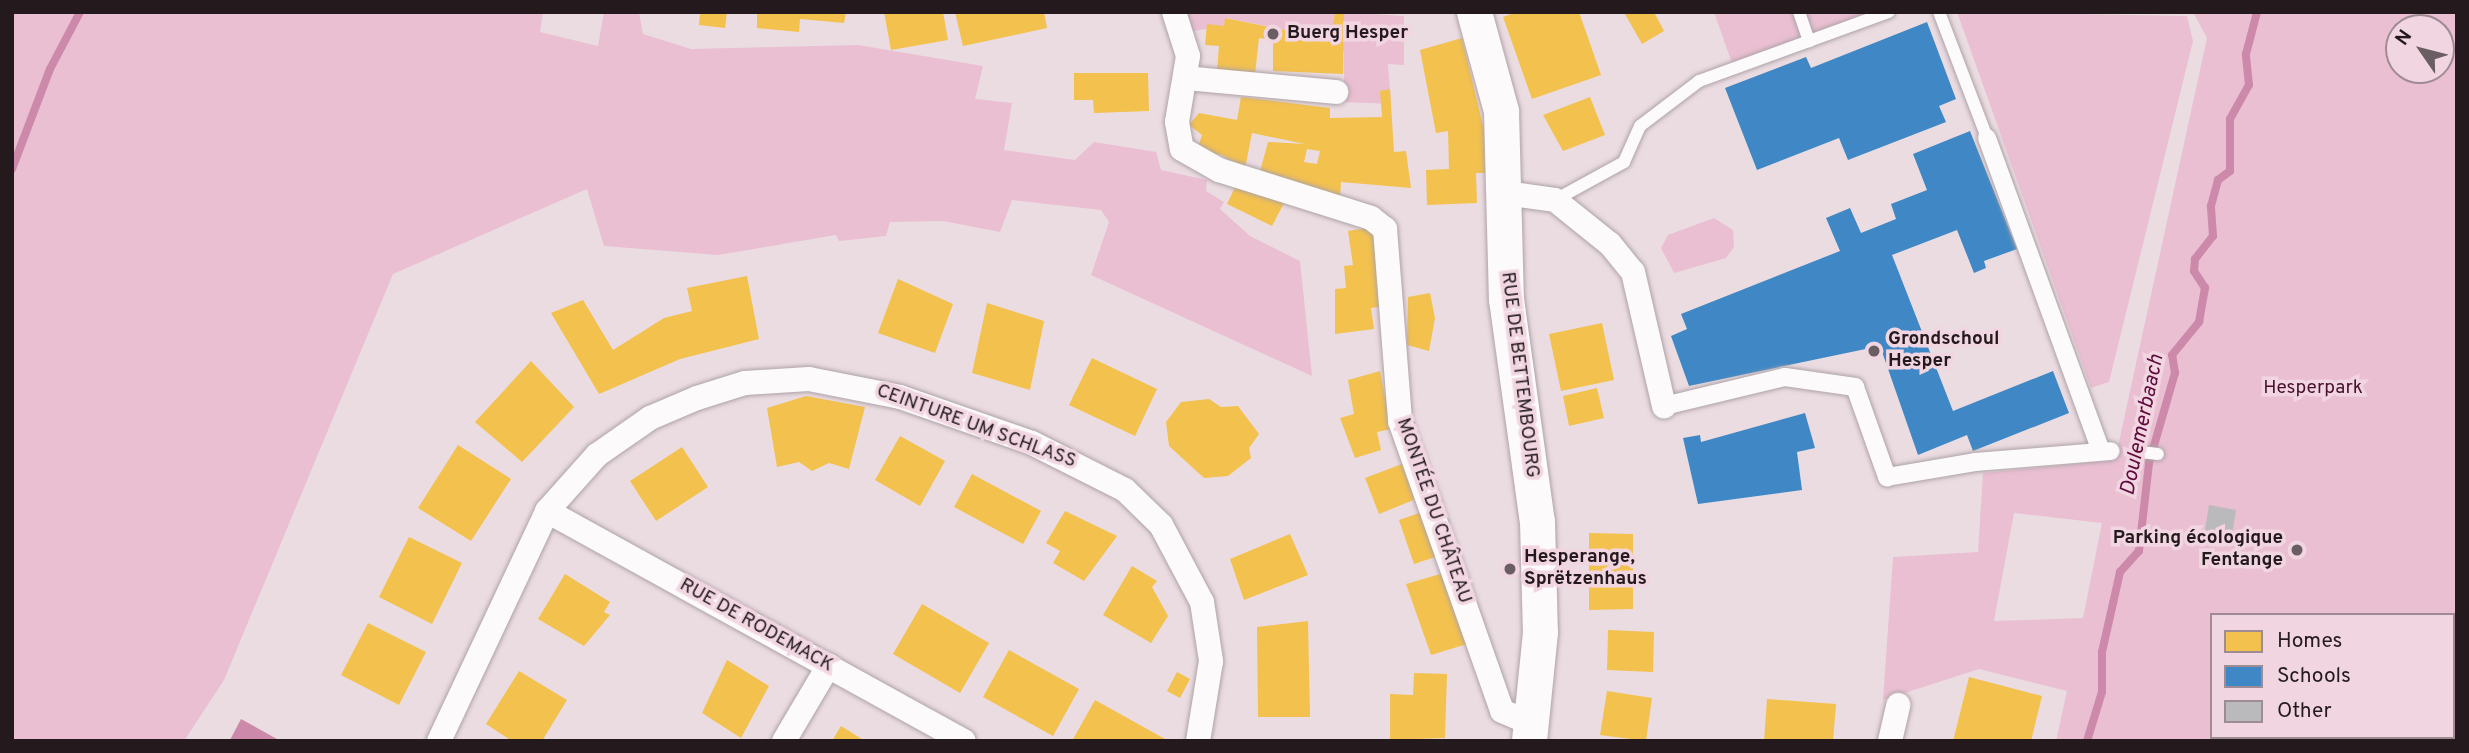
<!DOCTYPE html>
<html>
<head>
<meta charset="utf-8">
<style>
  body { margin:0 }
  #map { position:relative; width:2469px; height:753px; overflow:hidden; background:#ebdce2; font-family:Overpass,sans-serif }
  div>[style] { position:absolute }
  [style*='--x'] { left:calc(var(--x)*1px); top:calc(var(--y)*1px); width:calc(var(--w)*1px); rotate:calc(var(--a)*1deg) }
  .green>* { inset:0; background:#eabfd2 }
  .water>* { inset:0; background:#cc89a9 }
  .homes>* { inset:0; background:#f2c14e }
  .schools>* { inset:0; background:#3f88c5 }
  .stream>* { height:8px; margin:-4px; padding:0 4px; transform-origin:4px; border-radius:4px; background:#cc89a9 }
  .building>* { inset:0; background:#bab9bc }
  .roads { filter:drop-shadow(0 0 2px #aea3a7) drop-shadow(0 0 2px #aea3a7) }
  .service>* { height:12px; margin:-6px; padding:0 6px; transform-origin:6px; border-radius:6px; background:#fcfafb }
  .pedestrian>* { height:18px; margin:-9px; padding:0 9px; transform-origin:9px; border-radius:9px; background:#fcfafb }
  .minor>* { height:24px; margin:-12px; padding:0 12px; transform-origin:12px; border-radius:12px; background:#fcfafb }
  .secondary>* { height:35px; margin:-17.5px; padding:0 17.5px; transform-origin:17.5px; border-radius:17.5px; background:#fcfafb }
  .dots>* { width:19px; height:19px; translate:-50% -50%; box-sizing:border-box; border:4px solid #f1d6e1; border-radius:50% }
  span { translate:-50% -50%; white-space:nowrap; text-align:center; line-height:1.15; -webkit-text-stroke:7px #f1d6e1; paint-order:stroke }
  .poi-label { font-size:19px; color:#241a1e; font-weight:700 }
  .left { translate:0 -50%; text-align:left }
  .right { translate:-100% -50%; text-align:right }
  .street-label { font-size:19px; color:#241a1e }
  .park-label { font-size:19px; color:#49102f }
  .water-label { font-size:21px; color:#5e0a3b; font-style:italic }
  .frame { position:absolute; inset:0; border:14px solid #241a1e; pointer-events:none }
  .legend { position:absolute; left:2210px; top:613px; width:245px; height:126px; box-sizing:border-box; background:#f1d6e1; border:2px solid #9f8b93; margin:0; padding:9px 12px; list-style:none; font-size:21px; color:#241a1e }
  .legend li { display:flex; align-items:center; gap:14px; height:35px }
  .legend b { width:35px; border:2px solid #9f8b93 }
  .north { position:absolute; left:2385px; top:14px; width:70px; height:70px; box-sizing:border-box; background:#f1d6e1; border:2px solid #9f8b93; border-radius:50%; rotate:305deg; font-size:19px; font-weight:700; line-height:28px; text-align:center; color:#241a1e }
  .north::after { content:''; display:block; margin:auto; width:24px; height:32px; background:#6a5e63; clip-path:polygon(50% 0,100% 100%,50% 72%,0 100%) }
</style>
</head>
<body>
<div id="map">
  <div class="green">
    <div style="clip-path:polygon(12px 12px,543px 12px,540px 32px,598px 46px,604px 12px,639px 12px,643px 34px,691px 49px,858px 45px,983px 66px,975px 99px,1012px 103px,1004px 150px,1075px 160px,1094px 142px,1156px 152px,1161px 170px,1207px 180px,1206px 191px,1224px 202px,1220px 209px,1250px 236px,1300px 261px,1312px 376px,1091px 275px,1109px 222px,1101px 210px,1012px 200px,1000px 232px,943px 221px,890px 222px,886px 236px,839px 241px,836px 235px,718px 255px,604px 246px,587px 189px,393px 274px,224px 680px,184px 741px,12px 741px)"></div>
    <div style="clip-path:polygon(1185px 12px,1335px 12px,1330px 39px,1226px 18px,1224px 26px,1193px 31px)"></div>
    <div style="clip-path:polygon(1344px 12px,1404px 16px,1404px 65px,1388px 64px,1391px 104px,1344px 102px,1344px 52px,1339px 51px)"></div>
    <div style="clip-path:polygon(1714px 12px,1889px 12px,1734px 69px)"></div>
    <div style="clip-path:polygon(1957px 12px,2187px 16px,2193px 41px,2109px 382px,2091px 388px)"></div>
    <div style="clip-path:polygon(evenodd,2193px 12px,2457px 12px,2457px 741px,2056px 741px,2067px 691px,1979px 669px,1883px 700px,1893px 557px,1978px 552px,1983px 473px,2115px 460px,2207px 38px,2193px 12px,2399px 28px,2441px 28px,2441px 70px,2399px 70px,2399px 28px,2193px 12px,2014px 513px,2102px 523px,2083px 618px,1994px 621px,2014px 513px,2193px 12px,2212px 615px,2453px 615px,2453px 737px,2212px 737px,2212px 615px)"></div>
    <div style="clip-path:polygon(1714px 218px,1733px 230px,1734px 247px,1726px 258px,1674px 273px,1661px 248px,1668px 235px)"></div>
  </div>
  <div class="water">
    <div style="clip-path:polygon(241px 719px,277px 739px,276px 741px,230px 740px)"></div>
  </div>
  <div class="homes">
    <div style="clip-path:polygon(700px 12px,727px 12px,725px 28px,699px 25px)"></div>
    <div style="clip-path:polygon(757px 12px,846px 12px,844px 23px,800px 19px,799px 32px,757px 28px)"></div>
    <div style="clip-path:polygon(884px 12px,943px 12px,948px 40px,891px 50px)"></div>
    <div style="clip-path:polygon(955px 12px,1044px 12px,1047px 28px,963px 46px)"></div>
    <div style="clip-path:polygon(1335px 12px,1344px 12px,1343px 74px,1273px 71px,1273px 40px,1259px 38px,1255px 74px,1217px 70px,1219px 46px,1205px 45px,1207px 24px,1224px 26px,1225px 18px,1330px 39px)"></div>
    <div style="clip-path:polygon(1517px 12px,1579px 12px,1601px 75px,1532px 99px,1503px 17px)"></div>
    <div style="clip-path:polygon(1654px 12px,1664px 31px,1642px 44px,1625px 14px)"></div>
    <div style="clip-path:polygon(1462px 38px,1484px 130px,1485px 173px,1476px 173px,1477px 203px,1427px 205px,1426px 170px,1449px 169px,1448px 131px,1436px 133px,1420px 50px)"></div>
    <div style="clip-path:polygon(1074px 73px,1148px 73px,1149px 111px,1094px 113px,1093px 100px,1074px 100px)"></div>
    <div style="clip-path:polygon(evenodd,1390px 89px,1394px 152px,1406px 151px,1411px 188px,1341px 182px,1340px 197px,1259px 175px,1268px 142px,1305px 144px,1252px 133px,1245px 169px,1222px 155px,1197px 150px,1202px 135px,1189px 125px,1199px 113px,1237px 120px,1241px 97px,1330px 108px,1330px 118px,1382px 117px,1380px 91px,1390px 89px,1307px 149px,1320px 151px,1317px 164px,1304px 162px,1307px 149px)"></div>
    <div style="clip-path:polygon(1590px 97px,1605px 135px,1563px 151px,1543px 115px)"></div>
    <div style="clip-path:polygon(1238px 181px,1284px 203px,1272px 226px,1227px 204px)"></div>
    <div style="clip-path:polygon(1373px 227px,1384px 306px,1371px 308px,1374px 329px,1335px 334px,1335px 289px,1346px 288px,1344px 266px,1353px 265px,1348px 231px)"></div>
    <div style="clip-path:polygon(747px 276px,759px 339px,680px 359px,599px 394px,551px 313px,583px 300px,613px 350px,664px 318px,692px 311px,687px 288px)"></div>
    <div style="clip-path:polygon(898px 279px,953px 304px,935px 353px,878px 333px)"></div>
    <div style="clip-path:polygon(1430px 293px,1435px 318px,1429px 351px,1407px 345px,1408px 297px)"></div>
    <div style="clip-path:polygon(987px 303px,1044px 321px,1030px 390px,972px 373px)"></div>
    <div style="clip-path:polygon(1602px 323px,1614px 380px,1561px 391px,1549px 334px)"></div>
    <div style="clip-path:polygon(1092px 358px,1157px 389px,1135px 436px,1069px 405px)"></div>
    <div style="clip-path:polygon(531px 361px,574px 407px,522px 462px,475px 422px)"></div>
    <div style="clip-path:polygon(1380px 371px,1391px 429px,1377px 432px,1381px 450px,1355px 458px,1340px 418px,1354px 414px,1348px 380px)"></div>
    <div style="clip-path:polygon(1597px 388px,1604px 418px,1569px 426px,1563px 396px)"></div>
    <div style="clip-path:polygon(806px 396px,865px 407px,849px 469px,829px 463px,812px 471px,799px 462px,777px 467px,767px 408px)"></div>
    <div style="clip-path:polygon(1209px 399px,1221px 407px,1238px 406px,1259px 434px,1249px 448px,1251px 458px,1228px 476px,1204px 478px,1169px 446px,1166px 422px,1181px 402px)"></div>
    <div style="clip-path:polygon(900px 436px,945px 461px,920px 506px,875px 480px)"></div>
    <div style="clip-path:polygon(458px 445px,511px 479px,471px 541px,418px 508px)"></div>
    <div style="clip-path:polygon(682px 447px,708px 487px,656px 521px,630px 481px)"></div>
    <div style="clip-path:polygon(1407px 462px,1421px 497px,1379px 514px,1365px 478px)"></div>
    <div style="clip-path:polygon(972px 474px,1041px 511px,1023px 544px,954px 507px)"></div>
    <div style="clip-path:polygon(1065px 511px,1117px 536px,1084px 581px,1053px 563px,1060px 551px,1046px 543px)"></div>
    <div style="clip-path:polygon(1422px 512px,1438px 556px,1414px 564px,1399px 520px)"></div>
    <div style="clip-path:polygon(1589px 533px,1633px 534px,1633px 609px,1589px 610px)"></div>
    <div style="clip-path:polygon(1290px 534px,1308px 575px,1244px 600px,1230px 559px)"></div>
    <div style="clip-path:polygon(409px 537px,462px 563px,432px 624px,379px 597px)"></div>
    <div style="clip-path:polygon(1132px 566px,1157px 581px,1152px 587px,1168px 616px,1151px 643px,1103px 615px)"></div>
    <div style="clip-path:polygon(1447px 572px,1467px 644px,1431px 655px,1406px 584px)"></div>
    <div style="clip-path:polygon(565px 574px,610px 602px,604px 612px,610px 615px,584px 646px,538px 619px)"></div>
    <div style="clip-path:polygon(922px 604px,989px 643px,960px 693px,893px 654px)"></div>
    <div style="clip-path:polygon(1308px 621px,1310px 717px,1258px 717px,1257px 627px)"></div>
    <div style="clip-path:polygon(368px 623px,426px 652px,399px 705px,341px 675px)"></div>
    <div style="clip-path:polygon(1608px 630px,1654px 632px,1653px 672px,1607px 670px)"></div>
    <div style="clip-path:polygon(1009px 650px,1079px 689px,1053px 736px,983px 697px)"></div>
    <div style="clip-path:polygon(727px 660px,769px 686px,741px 738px,702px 713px)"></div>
    <div style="clip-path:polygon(519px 671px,567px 700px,542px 741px,512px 741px,486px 724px)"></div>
    <div style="clip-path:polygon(1177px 672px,1190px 679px,1180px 698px,1167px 691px)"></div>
    <div style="clip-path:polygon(1414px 673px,1447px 674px,1445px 738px,1390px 740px,1390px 694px,1413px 695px)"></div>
    <div style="clip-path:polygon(1969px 677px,2042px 696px,2031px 741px,1953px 741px)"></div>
    <div style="clip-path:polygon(1607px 691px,1652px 698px,1646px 741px,1600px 735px)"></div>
    <div style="clip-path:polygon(1767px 699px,1836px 704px,1833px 741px,1764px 741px)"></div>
    <div style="clip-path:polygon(1095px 700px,1165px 739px,1163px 741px,1072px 741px)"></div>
    <div style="clip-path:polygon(841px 726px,865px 741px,832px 741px)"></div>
  </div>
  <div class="schools">
    <div style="clip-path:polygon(1927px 22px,1956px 99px,1939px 106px,1946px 122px,1848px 160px,1839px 138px,1757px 170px,1725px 88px,1806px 57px,1811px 68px)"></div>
    <div style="clip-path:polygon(1970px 131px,2017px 249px,1984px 261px,1986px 268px,1974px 273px,1957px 230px,1892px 255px,1953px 411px,2053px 371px,2069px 413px,1973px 451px,1967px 435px,1918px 455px,1880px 346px,1689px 386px,1671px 336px,1687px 329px,1681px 314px,1840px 251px,1826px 218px,1850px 208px,1861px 233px,1896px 219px,1891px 204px,1927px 190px,1913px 154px)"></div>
    <div style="clip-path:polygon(1805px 413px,1815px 448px,1797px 452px,1802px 490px,1698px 504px,1683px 438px,1700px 435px,1701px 442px)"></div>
  </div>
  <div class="stream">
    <div style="--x:12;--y:169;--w:107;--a:-69.2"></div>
    <div style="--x:50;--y:69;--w:64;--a:-62.2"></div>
    <div style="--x:2087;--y:741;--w:51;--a:-73"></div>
    <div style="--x:2102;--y:692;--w:40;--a:-90"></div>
    <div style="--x:2102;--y:652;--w:82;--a:-77.3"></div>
    <div style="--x:2120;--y:572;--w:28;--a:-48"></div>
    <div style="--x:2139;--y:551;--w:89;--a:-83.5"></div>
    <div style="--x:2149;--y:463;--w:94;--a:-73.9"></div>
    <div style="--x:2175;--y:373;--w:18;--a:-99"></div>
    <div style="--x:2172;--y:355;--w:43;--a:-50.7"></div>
    <div style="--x:2199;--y:322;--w:35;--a:-80"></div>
    <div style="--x:2205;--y:288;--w:20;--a:-123"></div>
    <div style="--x:2194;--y:271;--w:12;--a:-85"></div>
    <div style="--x:2195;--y:259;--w:29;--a:-52"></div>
    <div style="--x:2213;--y:236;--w:30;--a:-94"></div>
    <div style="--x:2211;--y:206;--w:27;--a:-75"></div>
    <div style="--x:2218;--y:180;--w:15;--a:-37"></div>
    <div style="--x:2230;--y:171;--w:52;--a:-90"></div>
    <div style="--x:2230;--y:119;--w:39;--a:-61"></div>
    <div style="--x:2249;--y:85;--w:31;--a:-96"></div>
    <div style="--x:2246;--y:54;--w:43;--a:-75.3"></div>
  </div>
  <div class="building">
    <div style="clip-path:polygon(2209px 505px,2236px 510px,2232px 535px,2205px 530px)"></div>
  </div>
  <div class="roads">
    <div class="service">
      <div style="--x:1799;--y:12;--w:31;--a:71"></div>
      <div style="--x:1939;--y:12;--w:135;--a:69.1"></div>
      <div style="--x:1555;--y:200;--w:79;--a:-28.8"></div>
      <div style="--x:1624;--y:162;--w:39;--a:-66"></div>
      <div style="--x:1640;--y:126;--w:74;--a:-37.3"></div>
      <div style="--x:1699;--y:81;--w:202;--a:-20"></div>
      <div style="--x:2141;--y:452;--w:17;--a:7"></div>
    </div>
    <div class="pedestrian">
      <div style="--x:1987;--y:138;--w:333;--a:70"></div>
      <div style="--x:1664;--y:406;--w:124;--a:-13.5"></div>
      <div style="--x:1785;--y:377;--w:71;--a:8.1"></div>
      <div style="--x:1855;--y:387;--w:96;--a:70.4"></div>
      <div style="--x:1887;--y:477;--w:89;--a:-9.7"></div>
      <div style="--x:1975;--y:462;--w:136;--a:-4.6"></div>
    </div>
    <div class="minor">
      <div style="--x:1174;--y:12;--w:46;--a:72.3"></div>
      <div style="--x:1188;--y:56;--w:67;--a:99.5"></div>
      <div style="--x:1177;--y:122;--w:27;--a:80"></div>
      <div style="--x:1182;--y:149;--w:43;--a:29.6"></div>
      <div style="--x:1219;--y:170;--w:159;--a:17.5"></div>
      <div style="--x:1371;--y:218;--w:18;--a:38"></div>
      <div style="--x:1385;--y:229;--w:193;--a:85.5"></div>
      <div style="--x:1400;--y:421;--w:307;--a:70.6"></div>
      <div style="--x:1502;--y:711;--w:33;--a:23"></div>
      <div style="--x:1185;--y:78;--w:152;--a:5.3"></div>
      <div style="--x:1505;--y:193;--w:50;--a:8"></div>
      <div style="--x:1555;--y:200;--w:70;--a:38.7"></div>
      <div style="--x:1610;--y:244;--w:36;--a:51"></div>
      <div style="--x:1633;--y:272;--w:138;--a:77"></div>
      <div style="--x:547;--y:511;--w:476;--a:28.9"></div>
      <div style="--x:439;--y:741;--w:254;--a:-64.8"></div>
      <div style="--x:547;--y:511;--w:75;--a:-48.2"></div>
      <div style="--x:597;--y:455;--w:65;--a:-34.9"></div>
      <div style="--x:650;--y:418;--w:51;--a:-23.1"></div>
      <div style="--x:697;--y:398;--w:50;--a:-17.4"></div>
      <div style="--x:745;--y:383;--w:64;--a:-3.6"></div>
      <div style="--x:809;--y:379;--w:93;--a:11.2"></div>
      <div style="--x:900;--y:397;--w:140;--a:19.2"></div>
      <div style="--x:1032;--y:443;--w:104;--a:26.8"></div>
      <div style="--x:1125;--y:490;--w:50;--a:44.2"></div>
      <div style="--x:1161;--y:525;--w:87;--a:62"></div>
      <div style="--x:1202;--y:602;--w:60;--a:81.3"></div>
      <div style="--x:1211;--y:661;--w:81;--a:99.2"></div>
      <div style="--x:784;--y:741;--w:88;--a:-59.4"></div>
      <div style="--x:1890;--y:741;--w:37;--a:-77"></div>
    </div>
    <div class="secondary">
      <div style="--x:1474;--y:12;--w:103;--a:74.7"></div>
      <div style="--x:1501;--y:111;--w:188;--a:88.5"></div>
      <div style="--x:1506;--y:299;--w:224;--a:82.1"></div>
      <div style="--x:1537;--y:521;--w:111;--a:88.5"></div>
      <div style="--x:1540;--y:632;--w:110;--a:95.8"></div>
    </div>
  </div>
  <div class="dots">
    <div style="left:1273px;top:34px;background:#6a5e63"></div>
    <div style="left:1874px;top:351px;background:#6a5e63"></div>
    <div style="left:2297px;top:550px;background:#6a5e63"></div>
    <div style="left:1510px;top:569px;background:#6a5e63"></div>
  </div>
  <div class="poi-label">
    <span class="left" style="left:1287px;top:34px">Buerg Hesper</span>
    <span class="left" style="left:1888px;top:351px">Grondschoul<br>Hesper</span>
    <span class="right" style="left:2283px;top:550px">Parking écologique<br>Fentange</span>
    <span class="left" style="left:1524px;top:569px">Hesperange,<br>Sprëtzenhaus</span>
  </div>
  <div class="street-label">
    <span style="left:1519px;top:375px;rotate:83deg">RUE DE BETTEMBOURG</span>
    <span style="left:976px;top:427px;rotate:20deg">CEINTURE UM SCHLASS</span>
    <span style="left:1433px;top:511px;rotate:71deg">MONTÉE DU CHÂTEAU</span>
    <span style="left:756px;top:626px;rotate:29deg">RUE DE RODEMACK</span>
  </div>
  <div class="park-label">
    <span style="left:2313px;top:389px">Hesperpark</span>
  </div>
  <div class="water-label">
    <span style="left:2143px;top:425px;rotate:-78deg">Doulemerbaach</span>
  </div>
  <div class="frame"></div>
  <ul class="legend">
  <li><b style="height:19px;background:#f2c14e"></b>Homes</li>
  <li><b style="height:19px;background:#3f88c5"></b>Schools</li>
  <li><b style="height:19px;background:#bab9bc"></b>Other</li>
  </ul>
  <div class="north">N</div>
</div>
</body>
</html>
